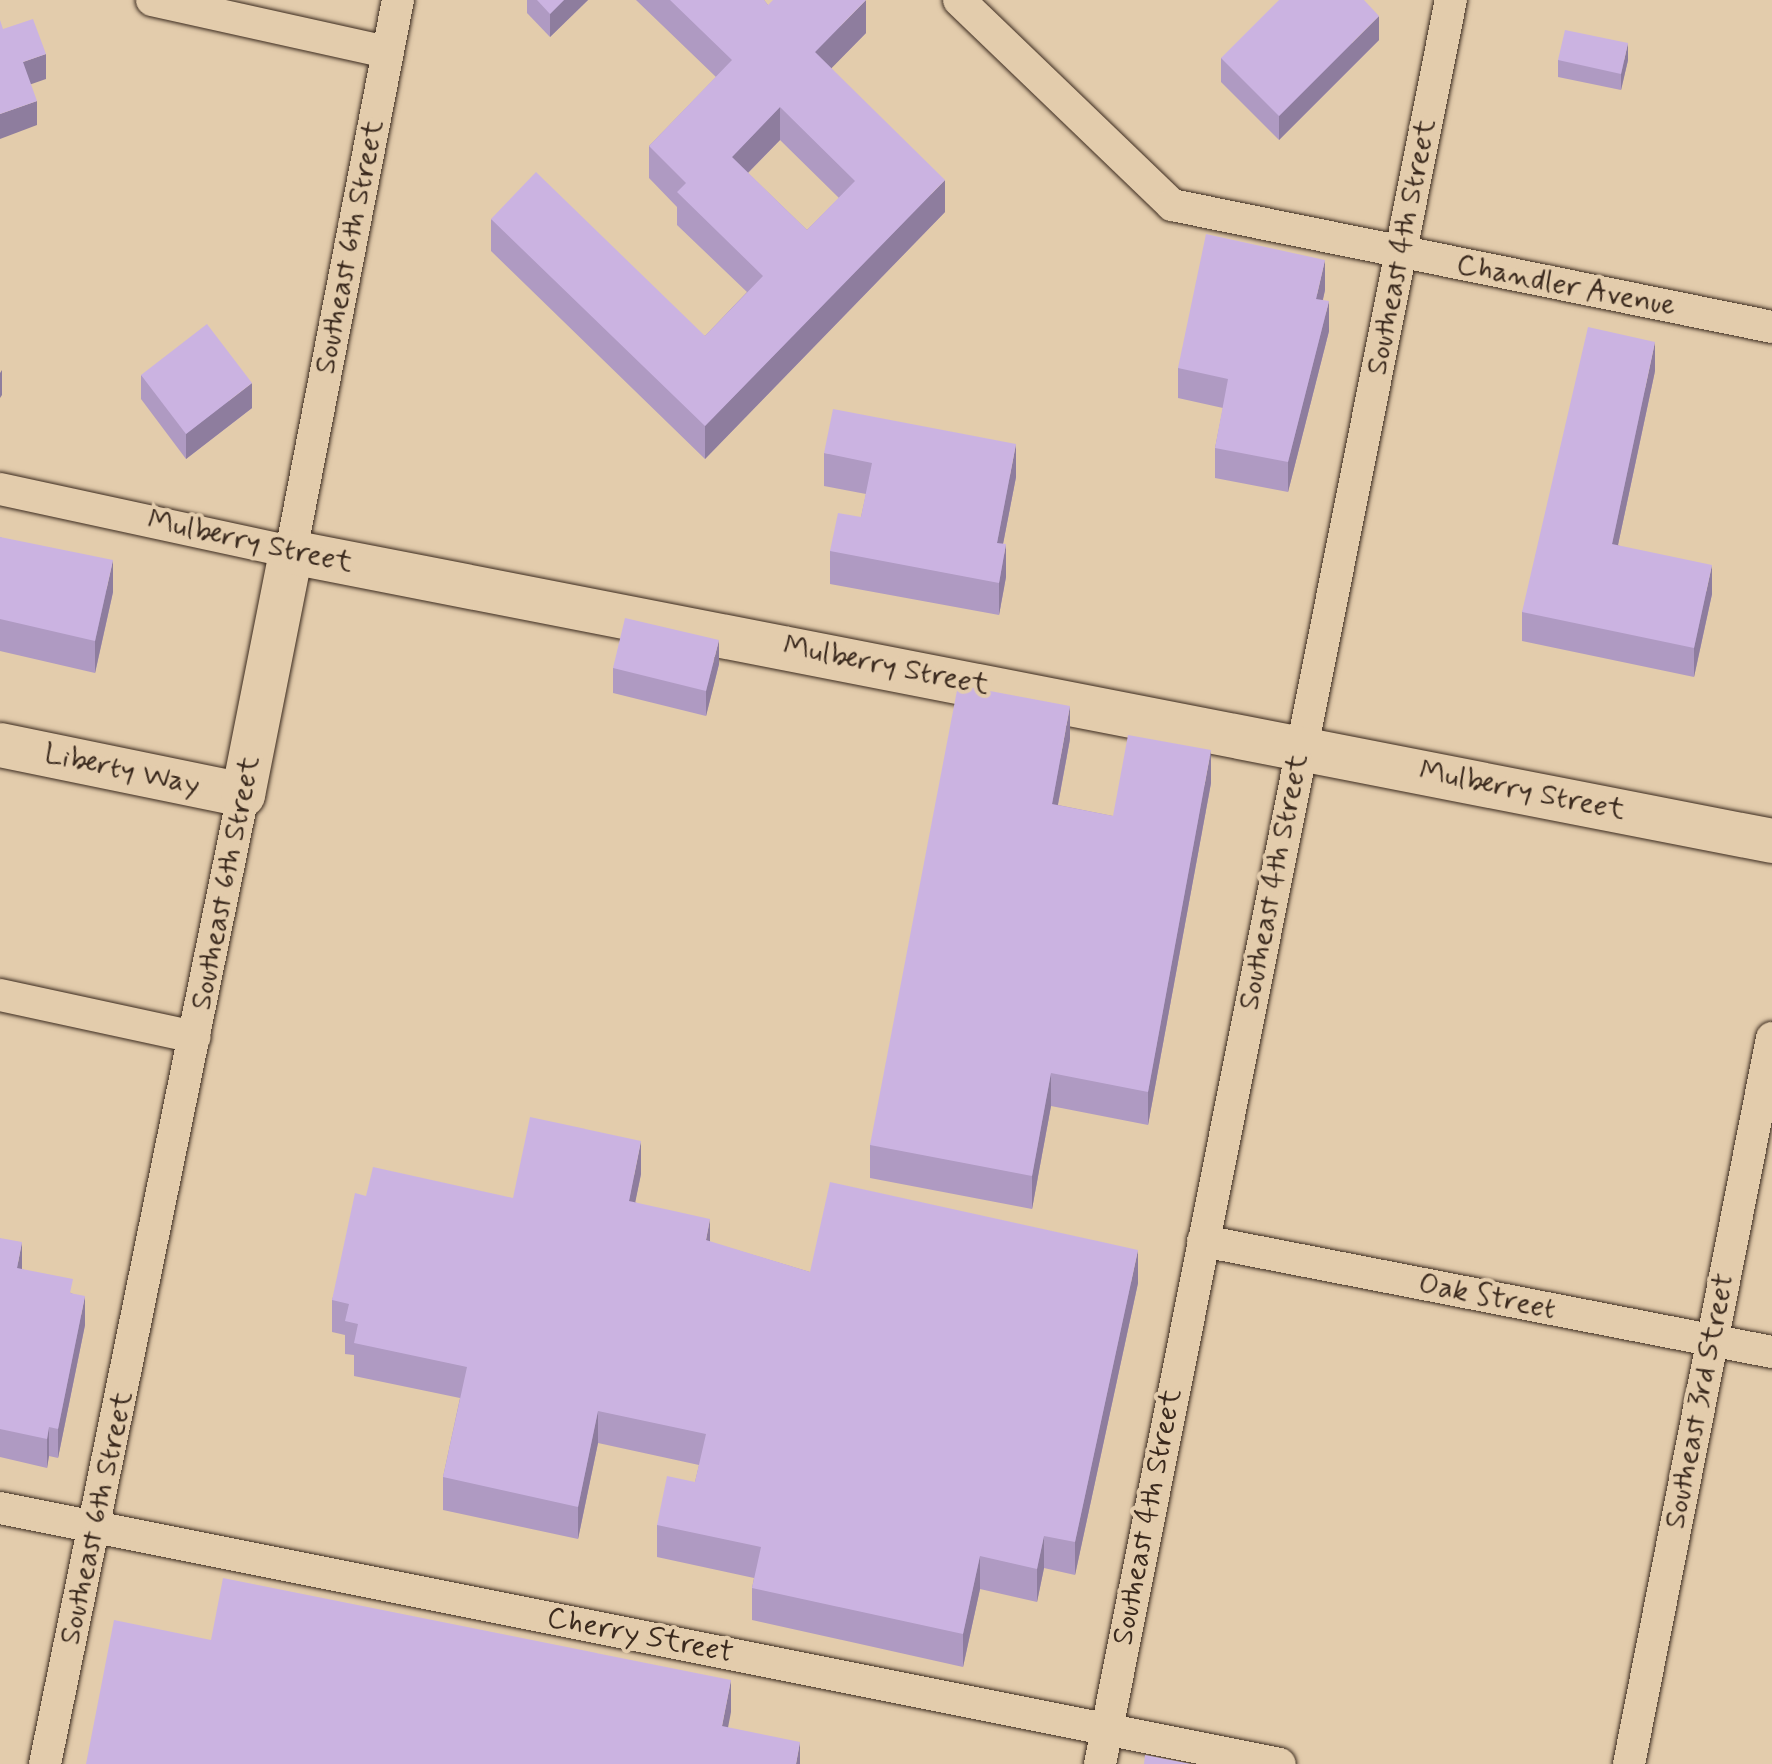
<!DOCTYPE html>
<html>
<head>
<meta charset="utf-8">
<style>
  body { margin:0 }
  #map { position:relative; width:1772px; height:1764px; overflow:hidden; background:#e3ccac; font-family:Mynerve,sans-serif }
  div>[style] { position:absolute }
  [style*='--x'] { left:calc(var(--x)*1px); top:calc(var(--y)*1px); width:calc(var(--w)*1px); rotate:calc(var(--a)*1deg) }
  .roads { filter:drop-shadow(0 0 2px #3b2a1e) drop-shadow(0 0 2px #3b2a1e) }
  .street>* { height:32px; margin:-16px; padding:0 16px; transform-origin:16px; border-radius:16px; background:#e3ccac }
  .secondary>* { height:44px; margin:-22px; padding:0 22px; transform-origin:22px; border-radius:22px; background:#e3ccac }
  .wall>* { inset:0; background:#af9ac2 }
  .shaded-wall>* { inset:0; background:#8e7d9e }
  .building>* { inset:0; background:#cbb3e1 }
  span { translate:-50% -50%; white-space:nowrap; text-align:center; line-height:1.15; -webkit-text-stroke:8px #e3ccac; paint-order:stroke }
  .street-label { font-size:30px; color:#3b2a1e }
</style>
</head>
<body>
<div id="map">
  <div class="roads">
    <div class="street">
      <div style="--x:152;--y:0;--w:241;--a:12.5"></div>
      <div style="--x:959;--y:0;--w:296;--a:43.9"></div>
      <div style="--x:1172;--y:205;--w:612;--a:11.49"></div>
      <div style="--x:0;--y:489;--w:298;--a:12.2"></div>
      <div style="--x:291;--y:552;--w:562;--a:-79.03"></div>
      <div style="--x:0;--y:995;--w:199;--a:12.2"></div>
      <div style="--x:1203;--y:1241;--w:580;--a:11.04"></div>
      <div style="--x:0;--y:1508;--w:1305;--a:11.31"></div>
      <div style="--x:45;--y:1764;--w:989;--a:-78.45"></div>
      <div style="--x:1100;--y:1764;--w:1799;--a:-78.75"></div>
      <div style="--x:1629;--y:1764;--w:740;--a:-78.86"></div>
    </div>
    <div class="secondary">
      <div style="--x:0;--y:745;--w:248;--a:11.6"></div>
      <div style="--x:243;--y:795;--w:248;--a:-78.8"></div>
      <div style="--x:291;--y:552;--w:1509;--a:11.04"></div>
    </div>
  </div>
  <div class="wall">
    <div style="clip-path:polygon(527px 0,588px 0,550px 37px,527px 13px)"></div>
    <div style="clip-path:polygon(evenodd,636px 0,764px 0,768px 5px,866px 33px,831px 68px,945px 212px,705px 459px,491px 251px,491px 219px,705px 336px,747px 292px,677px 225px,677px 207px,649px 178px,649px 146px,716px 77px,636px 0,780px 140px,839px 198px,807px 230px,748px 173px,780px 140px)"></div>
    <div style="clip-path:polygon(1379px 40px,1279px 140px,1221px 82px,1221px 58px)"></div>
    <div style="clip-path:polygon(1558px 60px,1628px 60px,1621px 90px,1558px 77px)"></div>
    <div style="clip-path:polygon(1325px 290px,1323px 300px,1329px 331px,1288px 492px,1215px 478px,1215px 448px,1223px 408px,1178px 398px,1178px 368px)"></div>
    <div style="clip-path:polygon(1655px 371px,1618px 545px,1712px 594px,1694px 677px,1522px 641px,1522px 612px)"></div>
    <div style="clip-path:polygon(141px 375px,252px 408px,186px 459px,141px 399px)"></div>
    <div style="clip-path:polygon(824px 453px,1016px 477px,1003px 544px,1006px 577px,999px 615px,830px 584px,830px 551px,861px 517px,866px 494px,824px 486px)"></div>
    <div style="clip-path:polygon(0 537px,113px 592px,95px 673px,0 651px)"></div>
    <div style="clip-path:polygon(719px 664px,706px 716px,613px 693px,613px 668px)"></div>
    <div style="clip-path:polygon(1070px 739px,1058px 805px,1113px 816px,1211px 783px,1148px 1125px,1051px 1106px,1032px 1209px,870px 1178px,870px 1145px)"></div>
    <div style="clip-path:polygon(641px 1174px,635px 1202px,710px 1242px,810px 1272px,1138px 1283px,1075px 1575px,1044px 1568px,1037px 1602px,980px 1589px,963px 1667px,752px 1620px,752px 1588px,754px 1578px,657px 1557px,657px 1525px,695px 1482px,699px 1465px,598px 1443px,578px 1539px,443px 1510px,443px 1477px,460px 1398px,354px 1376px,354px 1355px,345px 1354px,345px 1335px,332px 1332px,332px 1300px,366px 1196px,513px 1198px)"></div>
    <div style="clip-path:polygon(0 1238px,22px 1269px,73px 1294px,85px 1325px,58px 1458px,49px 1456px,47px 1468px,0 1457px)"></div>
  </div>
  <div class="shaded-wall">
    <div style="clip-path:polygon(564px 0,588px 0,550px 37px,550px 14px)"></div>
    <div style="clip-path:polygon(866px 0,866px 33px,815px 85px,815px 52px)"></div>
    <div style="clip-path:polygon(1379px 16px,1379px 40px,1279px 140px,1279px 116px)"></div>
    <div style="clip-path:polygon(1628px 43px,1628px 60px,1621px 90px,1621px 74px)"></div>
    <div style="clip-path:polygon(46px 54px,46px 79px,23px 87px,23px 62px)"></div>
    <div style="clip-path:polygon(37px 101px,37px 125px,0 139px,0 114px)"></div>
    <div style="clip-path:polygon(780px 107px,780px 140px,732px 189px,732px 157px)"></div>
    <div style="clip-path:polygon(945px 180px,945px 212px,705px 459px,705px 426px)"></div>
    <div style="clip-path:polygon(1325px 260px,1325px 290px,1316px 329px,1316px 299px)"></div>
    <div style="clip-path:polygon(1329px 301px,1329px 331px,1288px 492px,1288px 462px)"></div>
    <div style="clip-path:polygon(1655px 342px,1655px 371px,1612px 573px,1612px 544px)"></div>
    <div style="clip-path:polygon(2px 370px,2px 395px,0 398px,0 373px)"></div>
    <div style="clip-path:polygon(252px 383px,252px 408px,186px 459px,186px 434px)"></div>
    <div style="clip-path:polygon(1016px 444px,1016px 477px,997px 575px,997px 543px)"></div>
    <div style="clip-path:polygon(1006px 544px,1006px 577px,999px 615px,999px 583px)"></div>
    <div style="clip-path:polygon(113px 560px,113px 592px,95px 673px,95px 641px)"></div>
    <div style="clip-path:polygon(1712px 565px,1712px 594px,1694px 677px,1694px 648px)"></div>
    <div style="clip-path:polygon(719px 640px,719px 664px,706px 716px,706px 691px)"></div>
    <div style="clip-path:polygon(1070px 706px,1070px 739px,1052px 836px,1052px 804px)"></div>
    <div style="clip-path:polygon(1211px 750px,1211px 783px,1148px 1125px,1148px 1092px)"></div>
    <div style="clip-path:polygon(1051px 1073px,1051px 1106px,1032px 1209px,1032px 1176px)"></div>
    <div style="clip-path:polygon(641px 1141px,641px 1174px,629px 1233px,629px 1201px)"></div>
    <div style="clip-path:polygon(710px 1219px,710px 1252px,706px 1240px)"></div>
    <div style="clip-path:polygon(22px 1242px,22px 1271px,17px 1268px)"></div>
    <div style="clip-path:polygon(1138px 1250px,1138px 1283px,1075px 1575px,1075px 1542px)"></div>
    <div style="clip-path:polygon(85px 1296px,85px 1325px,58px 1458px,58px 1429px)"></div>
    <div style="clip-path:polygon(598px 1411px,598px 1443px,578px 1539px,578px 1507px)"></div>
    <div style="clip-path:polygon(49px 1427px,49px 1456px,47px 1468px,47px 1439px)"></div>
    <div style="clip-path:polygon(1044px 1536px,1044px 1568px,1037px 1602px,1037px 1569px)"></div>
    <div style="clip-path:polygon(980px 1556px,980px 1589px,963px 1667px,963px 1634px)"></div>
    <div style="clip-path:polygon(731px 1680px,731px 1712px,722px 1759px,722px 1726px)"></div>
    <div style="clip-path:polygon(800px 1742px,800px 1764px,796px 1764px)"></div>
  </div>
  <div class="building">
    <div style="clip-path:polygon(537px 0,564px 0,550px 14px)"></div>
    <div style="clip-path:polygon(evenodd,670px 0,764px 0,768px 5px,773px 0,866px 0,815px 52px,945px 180px,705px 426px,491px 219px,536px 172px,705px 336px,763px 276px,677px 192px,686px 183px,649px 146px,732px 60px,670px 0,780px 107px,855px 181px,807px 230px,732px 157px,780px 107px)"></div>
    <div style="clip-path:polygon(1279px 0,1364px 0,1379px 16px,1279px 116px,1221px 58px)"></div>
    <div style="clip-path:polygon(33px 19px,46px 54px,23px 62px,37px 101px,0 114px,0 20px,3px 29px)"></div>
    <div style="clip-path:polygon(1565px 30px,1628px 43px,1621px 74px,1558px 60px)"></div>
    <div style="clip-path:polygon(1206px 234px,1325px 260px,1316px 299px,1329px 301px,1288px 462px,1215px 448px,1228px 379px,1178px 368px)"></div>
    <div style="clip-path:polygon(207px 324px,252px 383px,186px 434px,141px 375px)"></div>
    <div style="clip-path:polygon(1588px 327px,1655px 342px,1612px 544px,1712px 565px,1694px 648px,1522px 612px)"></div>
    <div style="clip-path:polygon(833px 409px,1016px 444px,997px 543px,1006px 544px,999px 583px,830px 551px,838px 513px,861px 517px,872px 463px,824px 453px)"></div>
    <div style="clip-path:polygon(0 537px,113px 560px,95px 641px,0 619px)"></div>
    <div style="clip-path:polygon(625px 618px,719px 640px,706px 691px,613px 668px)"></div>
    <div style="clip-path:polygon(958px 685px,1070px 706px,1052px 804px,1113px 816px,1128px 735px,1211px 750px,1148px 1092px,1051px 1073px,1032px 1176px,870px 1145px)"></div>
    <div style="clip-path:polygon(530px 1117px,641px 1141px,629px 1201px,710px 1219px,706px 1240px,810px 1272px,830px 1182px,1138px 1250px,1075px 1542px,1044px 1536px,1037px 1569px,980px 1556px,963px 1634px,752px 1588px,761px 1547px,657px 1525px,667px 1476px,695px 1482px,706px 1434px,598px 1411px,578px 1507px,443px 1477px,467px 1367px,354px 1343px,358px 1324px,345px 1321px,349px 1304px,332px 1300px,355px 1193px,366px 1196px,373px 1167px,513px 1198px)"></div>
    <div style="clip-path:polygon(0 1238px,22px 1242px,17px 1268px,73px 1279px,70px 1293px,85px 1296px,58px 1429px,49px 1427px,47px 1439px,0 1429px)"></div>
    <div style="clip-path:polygon(223px 1578px,731px 1680px,722px 1726px,800px 1742px,796px 1764px,86px 1764px,114px 1620px,211px 1640px)"></div>
    <div style="clip-path:polygon(1145px 1755px,1191px 1764px,1144px 1764px)"></div>
  </div>
  <div class="street-label">
    <span style="left:350px;top:247px;rotate:-79deg">Southeast 6th Street</span>
    <span style="left:1402px;top:247px;rotate:-79deg">Southeast 4th Street</span>
    <span style="left:1566px;top:286px;rotate:11deg">Chandler Avenue</span>
    <span style="left:250px;top:542px;rotate:12deg">Mulberry Street</span>
    <span style="left:886px;top:666px;rotate:11deg">Mulberry Street</span>
    <span style="left:122px;top:770px;rotate:12deg">Liberty Way</span>
    <span style="left:1522px;top:791px;rotate:11deg">Mulberry Street</span>
    <span style="left:1274px;top:882px;rotate:-79deg">Southeast 4th Street</span>
    <span style="left:226px;top:883px;rotate:-79deg">Southeast 6th Street</span>
    <span style="left:1487px;top:1297px;rotate:11deg">Oak Street</span>
    <span style="left:1700px;top:1401px;rotate:-79deg">Southeast 3rd Street</span>
    <span style="left:1148px;top:1517px;rotate:-79deg">Southeast 4th Street</span>
    <span style="left:97px;top:1518px;rotate:-78deg">Southeast 6th Street</span>
    <span style="left:640px;top:1636px;rotate:11deg">Cherry Street</span>
  </div>
</div>
</body>
</html>
